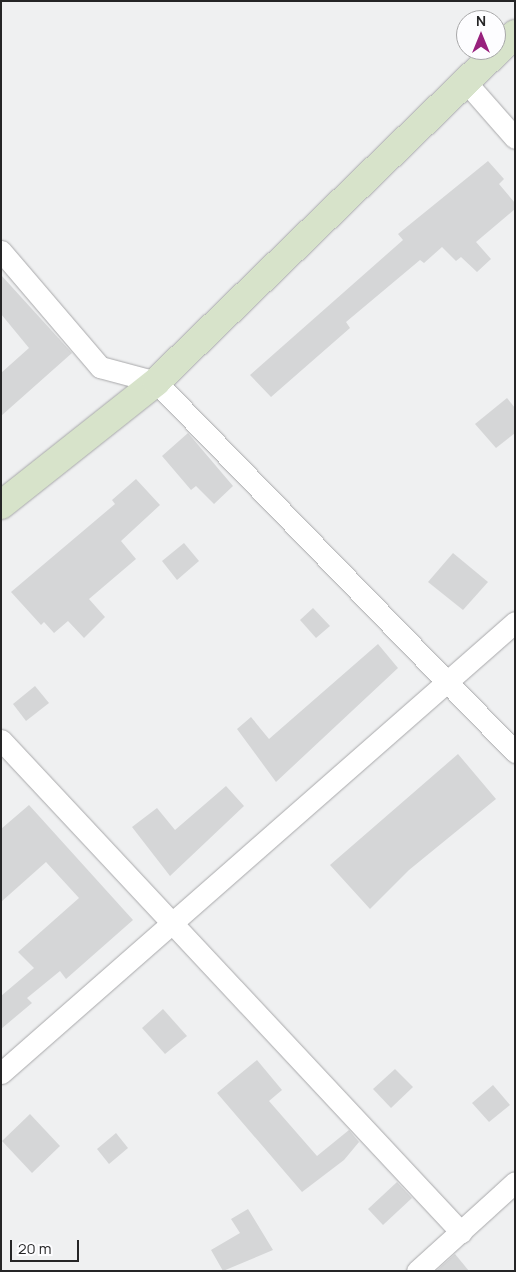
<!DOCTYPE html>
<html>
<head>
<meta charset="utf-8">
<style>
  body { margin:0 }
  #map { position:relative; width:516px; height:1272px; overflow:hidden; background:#eff0f1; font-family:Manrope,sans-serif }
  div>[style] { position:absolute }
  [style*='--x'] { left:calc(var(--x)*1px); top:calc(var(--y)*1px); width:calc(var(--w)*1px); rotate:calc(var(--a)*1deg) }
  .building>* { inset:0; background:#d5d6d7 }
  .roads { filter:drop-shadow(0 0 1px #a8a8aa) drop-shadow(0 0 1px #a8a8aa) }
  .minor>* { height:21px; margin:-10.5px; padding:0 10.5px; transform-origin:10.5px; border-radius:10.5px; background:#fff }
  .secondary>* { height:28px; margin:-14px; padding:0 14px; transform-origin:14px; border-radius:14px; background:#d7e3ca }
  span { translate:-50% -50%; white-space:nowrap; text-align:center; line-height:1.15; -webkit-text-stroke:4.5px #fdfdff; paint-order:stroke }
  .frame { position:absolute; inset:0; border:2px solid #252526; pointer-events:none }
  .north { position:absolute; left:456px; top:10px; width:50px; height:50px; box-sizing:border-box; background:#fdfdff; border:1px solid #a7a7a8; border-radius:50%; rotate:0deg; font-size:14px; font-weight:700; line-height:20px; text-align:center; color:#252526 }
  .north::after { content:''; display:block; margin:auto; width:18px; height:22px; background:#98217d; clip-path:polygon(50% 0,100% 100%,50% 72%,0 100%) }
  .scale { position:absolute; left:10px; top:1240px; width:69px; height:22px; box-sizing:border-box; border:2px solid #252526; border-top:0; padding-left:6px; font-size:15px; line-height:18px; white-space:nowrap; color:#252526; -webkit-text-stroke:4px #fdfdff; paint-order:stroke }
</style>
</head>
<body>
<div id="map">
  <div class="building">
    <div style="clip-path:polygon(488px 161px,504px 179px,499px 184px,515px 203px,515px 209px,476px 242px,491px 259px,477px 272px,461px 257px,456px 261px,442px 247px,424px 263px,420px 260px,346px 322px,350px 328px,271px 397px,250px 375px,403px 240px,398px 234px)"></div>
    <div style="clip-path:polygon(1px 275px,72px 353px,1px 416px,1px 373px,29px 348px,1px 314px)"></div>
    <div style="clip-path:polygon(507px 398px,515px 408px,515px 433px,496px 448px,475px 424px)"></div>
    <div style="clip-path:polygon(188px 433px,233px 486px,214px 504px,196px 486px,191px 490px,162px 456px)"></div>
    <div style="clip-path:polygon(136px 479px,160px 505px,121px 541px,136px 559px,89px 599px,105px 617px,84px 638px,68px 621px,54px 633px,44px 622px,41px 625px,11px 592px,115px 504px,112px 500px)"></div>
    <div style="clip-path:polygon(184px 543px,199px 561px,177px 580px,162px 561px)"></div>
    <div style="clip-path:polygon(453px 553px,488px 582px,463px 610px,428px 582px)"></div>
    <div style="clip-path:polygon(313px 608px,330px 626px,316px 638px,300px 620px)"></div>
    <div style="clip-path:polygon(378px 644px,398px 668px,276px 782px,237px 729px,251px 717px,269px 739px)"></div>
    <div style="clip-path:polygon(35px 686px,49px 703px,26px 721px,13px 704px)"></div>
    <div style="clip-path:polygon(458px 754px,496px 799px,409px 870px,370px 909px,330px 865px)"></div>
    <div style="clip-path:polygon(226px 786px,244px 806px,170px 876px,132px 827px,157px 808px,175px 830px)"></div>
    <div style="clip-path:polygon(29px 805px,133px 920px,66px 979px,60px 971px,27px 998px,32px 1003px,1px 1029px,1px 996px,34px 968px,18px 952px,79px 898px,46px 862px,1px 902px,1px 829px)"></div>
    <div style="clip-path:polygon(163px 1009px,187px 1036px,165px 1054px,142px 1028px)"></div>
    <div style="clip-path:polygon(257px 1060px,282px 1090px,269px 1101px,317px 1156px,349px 1130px,359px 1142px,344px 1160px,302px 1192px,217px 1093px)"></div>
    <div style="clip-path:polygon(395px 1069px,413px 1087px,391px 1108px,373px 1089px)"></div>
    <div style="clip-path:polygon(493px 1085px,510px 1105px,489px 1122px,472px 1103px)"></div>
    <div style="clip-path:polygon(30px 1114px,60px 1146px,32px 1173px,2px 1141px)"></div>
    <div style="clip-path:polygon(116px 1133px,128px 1148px,109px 1164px,97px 1149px)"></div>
    <div style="clip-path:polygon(397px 1182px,412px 1198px,383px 1225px,368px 1209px)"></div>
    <div style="clip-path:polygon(248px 1209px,273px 1250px,223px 1271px,211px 1250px,240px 1233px,231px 1219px)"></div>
    <div style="clip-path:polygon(455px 1254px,469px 1271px,436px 1271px)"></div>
  </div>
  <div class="roads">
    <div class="minor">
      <div style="--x:464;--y:80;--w:77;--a:48.7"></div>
      <div style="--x:1;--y:251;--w:153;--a:49.5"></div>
      <div style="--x:100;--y:367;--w:58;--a:15"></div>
      <div style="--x:156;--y:382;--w:516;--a:45.86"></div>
      <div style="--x:1;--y:740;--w:674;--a:46.93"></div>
      <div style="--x:1;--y:1073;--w:684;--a:-41.26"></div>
      <div style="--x:417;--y:1271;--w:132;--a:-42.2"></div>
    </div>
    <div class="secondary">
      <div style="--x:1;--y:505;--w:198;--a:-38.4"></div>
      <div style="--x:156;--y:382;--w:500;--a:-44.1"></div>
    </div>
  </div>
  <div class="frame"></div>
  <div class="north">N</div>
  <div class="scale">20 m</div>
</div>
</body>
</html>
